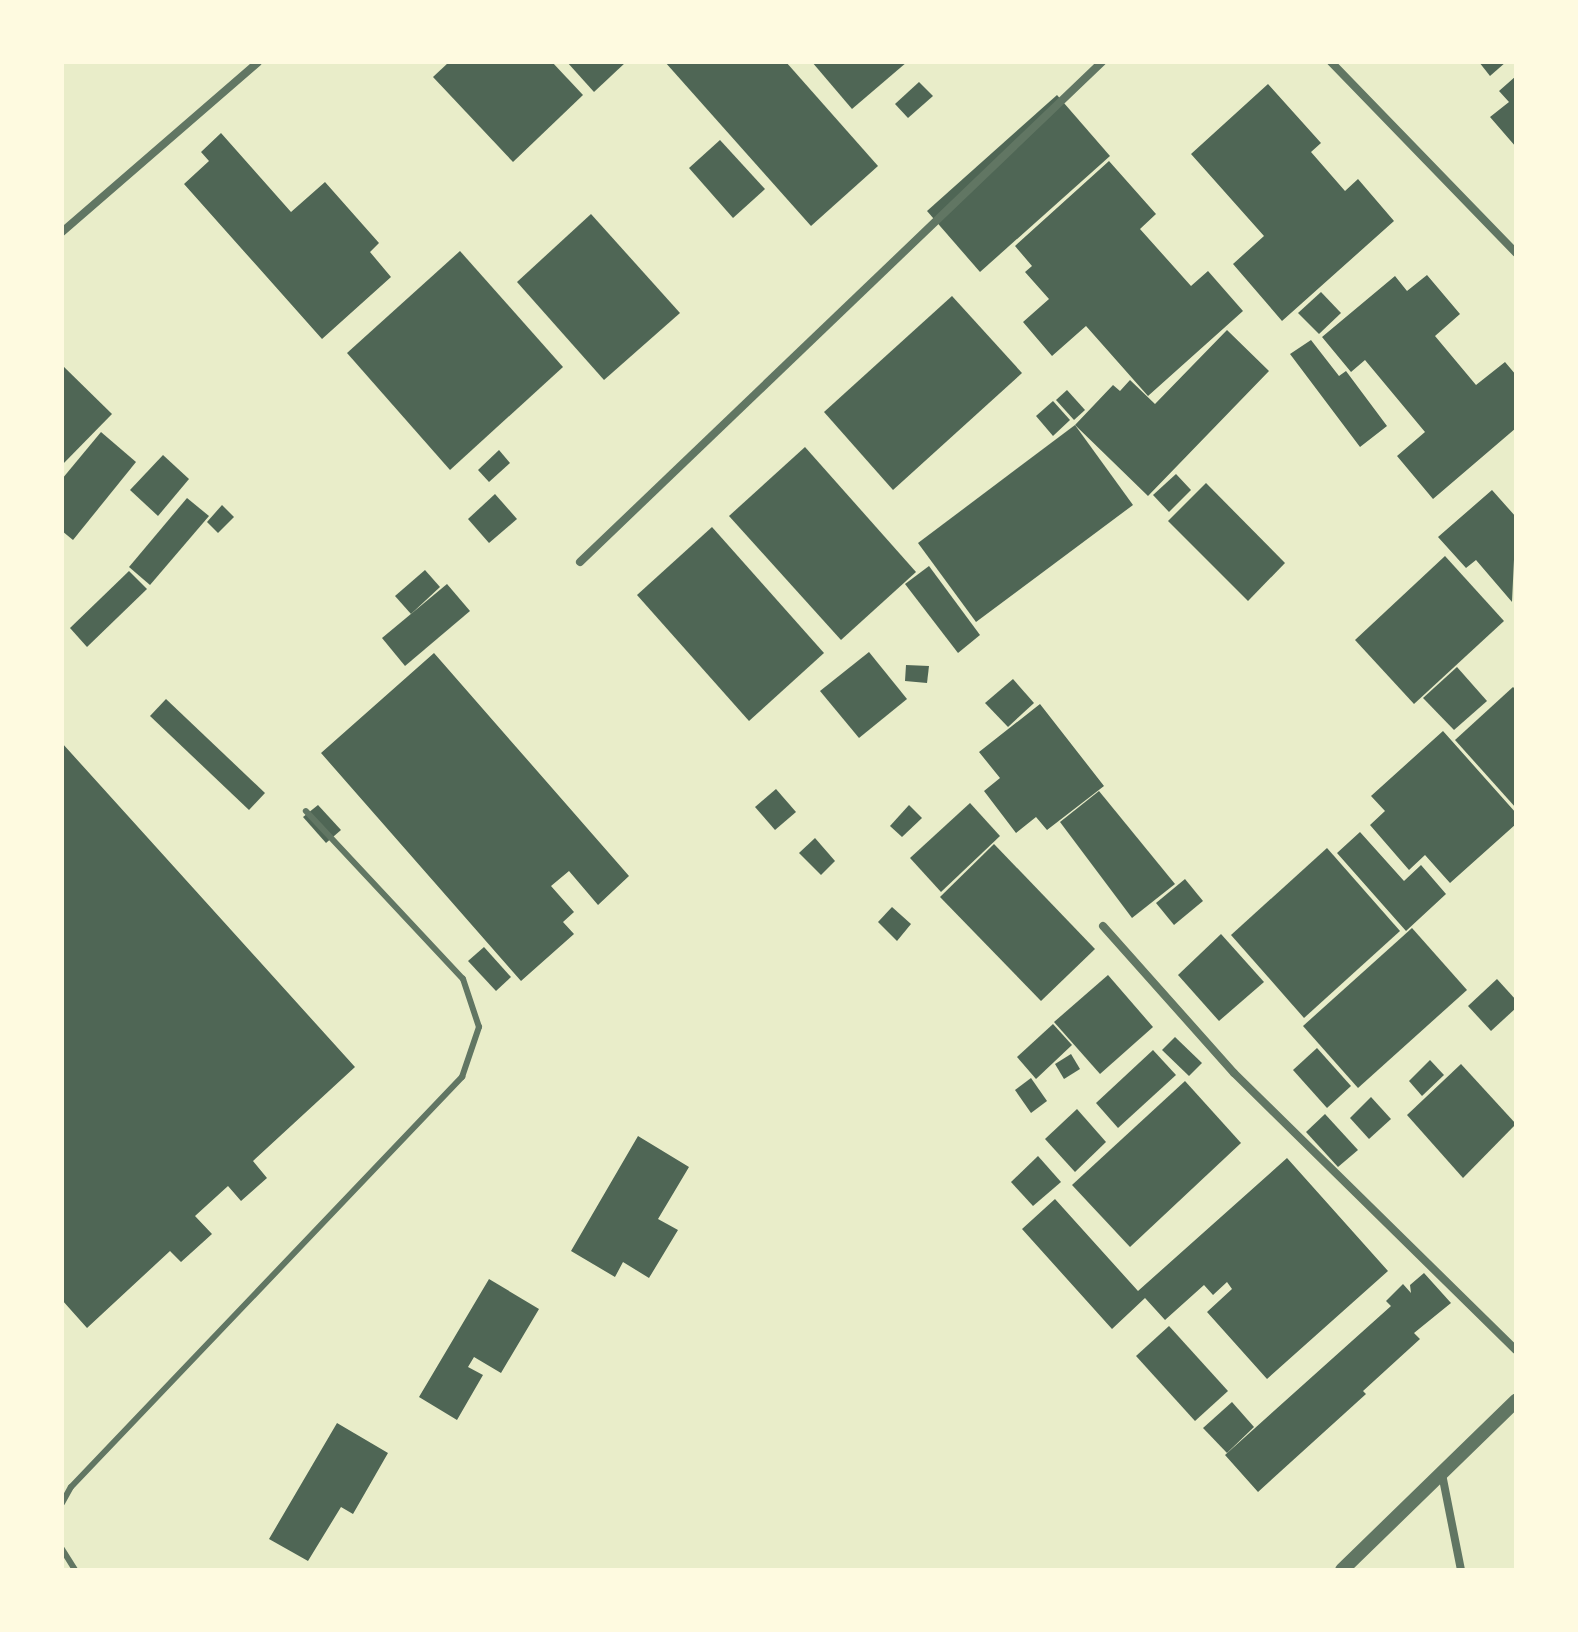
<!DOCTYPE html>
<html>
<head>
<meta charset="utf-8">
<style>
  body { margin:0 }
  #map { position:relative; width:1578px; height:1632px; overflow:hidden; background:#e9edc9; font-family:Inter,sans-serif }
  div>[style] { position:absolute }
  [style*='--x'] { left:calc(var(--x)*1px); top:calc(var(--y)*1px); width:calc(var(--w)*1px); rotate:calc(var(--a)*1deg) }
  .building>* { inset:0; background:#4f6655 }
  .service>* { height:6px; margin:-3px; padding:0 3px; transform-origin:3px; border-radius:3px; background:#617663 }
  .minor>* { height:8px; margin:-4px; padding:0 4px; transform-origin:4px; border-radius:4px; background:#617663 }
  .tertiary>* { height:14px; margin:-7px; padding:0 7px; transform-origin:7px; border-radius:7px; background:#617663 }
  span { translate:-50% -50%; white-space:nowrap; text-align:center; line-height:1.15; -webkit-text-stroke:8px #fefae0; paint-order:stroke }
  .frame { position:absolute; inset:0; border:64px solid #fefae0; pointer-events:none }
</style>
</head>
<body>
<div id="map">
  <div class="building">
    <div style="clip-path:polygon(449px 62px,552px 62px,583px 95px,513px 162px,433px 77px)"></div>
    <div style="clip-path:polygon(567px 62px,626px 62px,594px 92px)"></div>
    <div style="clip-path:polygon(665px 62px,786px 62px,878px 166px,811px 226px)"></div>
    <div style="clip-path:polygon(812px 62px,907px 62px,852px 109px)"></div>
    <div style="clip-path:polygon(1479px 62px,1506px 62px,1490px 76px)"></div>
    <div style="clip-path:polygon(1516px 76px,1516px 147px,1490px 117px,1509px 102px,1499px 91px)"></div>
    <div style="clip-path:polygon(919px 82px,933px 96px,908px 118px,895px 104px)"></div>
    <div style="clip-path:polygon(1268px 84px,1321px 143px,1311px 152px,1345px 191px,1358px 179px,1394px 221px,1282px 321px,1233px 264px,1264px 236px,1191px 154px)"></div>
    <div style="clip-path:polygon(1057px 95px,1110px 156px,980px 272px,927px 211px)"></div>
    <div style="clip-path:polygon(221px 133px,291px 212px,325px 182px,379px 243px,370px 252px,391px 277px,322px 339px,184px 184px,209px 161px,201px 152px)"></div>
    <div style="clip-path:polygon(720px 140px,765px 189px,733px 218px,689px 168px)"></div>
    <div style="clip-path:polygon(1109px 161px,1156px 214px,1140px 229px,1191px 286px,1208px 271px,1243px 311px,1148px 396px,1086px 326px,1052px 356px,1023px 322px,1049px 299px,1025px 272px,1032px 266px,1015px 246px)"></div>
    <div style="clip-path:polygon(591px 214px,680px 313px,604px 380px,517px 282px)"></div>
    <div style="clip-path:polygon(460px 251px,563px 367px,450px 470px,347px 353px)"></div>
    <div style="clip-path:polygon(1427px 275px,1460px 314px,1435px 336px,1476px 385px,1505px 362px,1516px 375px,1516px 428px,1433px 499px,1397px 456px,1425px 432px,1365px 360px,1351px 372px,1322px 337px,1395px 276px,1407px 291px)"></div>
    <div style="clip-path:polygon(1321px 292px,1341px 313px,1319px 334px,1298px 313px)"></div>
    <div style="clip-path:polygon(952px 296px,1022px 373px,893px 490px,824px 412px)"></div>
    <div style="clip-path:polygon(1227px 330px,1269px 371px,1148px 496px,1075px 425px,1113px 385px,1120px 391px,1130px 380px,1155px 404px)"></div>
    <div style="clip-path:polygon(1311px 340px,1339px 376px,1346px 371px,1387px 426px,1360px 447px,1290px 354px)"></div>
    <div style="clip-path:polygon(62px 365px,112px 414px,62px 465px)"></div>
    <div style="clip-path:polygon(1067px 390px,1085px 410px,1074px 420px,1056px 400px)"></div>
    <div style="clip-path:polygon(1053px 401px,1070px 420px,1053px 436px,1036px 416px)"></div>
    <div style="clip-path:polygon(1075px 425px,1133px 505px,976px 622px,918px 543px)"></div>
    <div style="clip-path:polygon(101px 432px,136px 462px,73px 540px,62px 531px,62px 479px)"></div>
    <div style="clip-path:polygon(805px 447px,916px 572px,841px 640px,729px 516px)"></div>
    <div style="clip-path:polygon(499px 450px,510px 463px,489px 482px,478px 470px)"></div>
    <div style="clip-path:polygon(163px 455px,189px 479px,158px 516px,130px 490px)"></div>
    <div style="clip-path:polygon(1176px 474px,1191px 490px,1169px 512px,1153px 495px)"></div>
    <div style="clip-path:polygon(1206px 483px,1285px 563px,1248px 601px,1168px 521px)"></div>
    <div style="clip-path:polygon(1492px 490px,1516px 517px,1512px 602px,1476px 560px,1466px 568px,1438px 537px)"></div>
    <div style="clip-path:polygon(495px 494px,517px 519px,489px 543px,468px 519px)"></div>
    <div style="clip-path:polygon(187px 498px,209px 516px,150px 585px,129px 567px)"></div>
    <div style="clip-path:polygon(222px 505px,234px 517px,218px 533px,207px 522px)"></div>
    <div style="clip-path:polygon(712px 527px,824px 653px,749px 721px,637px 595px)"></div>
    <div style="clip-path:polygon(1445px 556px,1504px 621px,1414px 704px,1355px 640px)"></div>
    <div style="clip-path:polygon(929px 566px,980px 635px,958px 653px,905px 584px)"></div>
    <div style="clip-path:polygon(425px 570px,440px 587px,411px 614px,395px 596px)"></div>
    <div style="clip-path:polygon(129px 571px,147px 589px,87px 647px,70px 628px)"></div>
    <div style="clip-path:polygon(447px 584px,470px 611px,405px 666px,382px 638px)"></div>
    <div style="clip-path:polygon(869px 652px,907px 699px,859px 738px,820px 691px)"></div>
    <div style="clip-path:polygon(434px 653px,629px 876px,598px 905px,569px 871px,551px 886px,574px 912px,563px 922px,574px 934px,521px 981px,321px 753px)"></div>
    <div style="clip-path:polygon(906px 665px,929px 666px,927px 683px,905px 681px)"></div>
    <div style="clip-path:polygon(1457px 667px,1487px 701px,1454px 730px,1423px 698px)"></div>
    <div style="clip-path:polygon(1013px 679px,1034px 703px,1008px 727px,985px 703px)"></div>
    <div style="clip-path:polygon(1513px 687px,1516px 690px,1516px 808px,1455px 740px)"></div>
    <div style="clip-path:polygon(166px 699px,265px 793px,249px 810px,150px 716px)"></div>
    <div style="clip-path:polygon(1040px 704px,1104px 786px,1047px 830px,1036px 817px,1016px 833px,984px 791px,1000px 778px,979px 752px)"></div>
    <div style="clip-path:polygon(1443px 731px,1516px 813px,1516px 824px,1450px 883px,1425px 855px,1409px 870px,1370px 825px,1385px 811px,1371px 796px)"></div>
    <div style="clip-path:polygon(62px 743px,355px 1067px,253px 1161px,267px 1178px,241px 1201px,228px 1186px,195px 1216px,212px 1234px,181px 1262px,170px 1251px,87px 1328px,62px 1300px)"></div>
    <div style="clip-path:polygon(776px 789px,796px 812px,775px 830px,755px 807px)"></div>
    <div style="clip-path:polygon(1099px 791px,1175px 884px,1132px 918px,1060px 822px)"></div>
    <div style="clip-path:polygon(970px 803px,1000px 836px,941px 892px,910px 858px)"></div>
    <div style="clip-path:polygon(318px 805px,341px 830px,326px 843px,303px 817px)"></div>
    <div style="clip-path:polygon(909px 805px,922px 818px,902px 837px,890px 826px)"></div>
    <div style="clip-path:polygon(1360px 832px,1404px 881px,1421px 865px,1446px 894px,1406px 931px,1337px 853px)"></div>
    <div style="clip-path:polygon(815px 838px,835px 861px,821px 875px,799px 853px)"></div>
    <div style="clip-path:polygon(994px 844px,1095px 949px,1041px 1001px,940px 897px)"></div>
    <div style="clip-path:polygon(1327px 848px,1400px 931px,1304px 1018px,1231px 935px)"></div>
    <div style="clip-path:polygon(1185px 879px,1203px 901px,1174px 925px,1156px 903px)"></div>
    <div style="clip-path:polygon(892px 907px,911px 924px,897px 941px,878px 922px)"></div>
    <div style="clip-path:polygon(1412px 928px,1467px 990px,1358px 1088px,1303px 1026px)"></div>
    <div style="clip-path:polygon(1221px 934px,1264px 982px,1219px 1021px,1178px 975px)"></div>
    <div style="clip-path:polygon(484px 947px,511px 977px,496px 991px,468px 961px)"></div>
    <div style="clip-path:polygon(1108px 975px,1153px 1027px,1100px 1074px,1054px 1022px)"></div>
    <div style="clip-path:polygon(1497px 979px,1516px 1000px,1516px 1008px,1491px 1031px,1468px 1006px)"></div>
    <div style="clip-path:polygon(1053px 1024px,1072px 1045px,1036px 1079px,1017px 1057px)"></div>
    <div style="clip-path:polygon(1175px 1037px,1202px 1063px,1189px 1076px,1162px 1050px)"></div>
    <div style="clip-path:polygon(1317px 1048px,1351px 1086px,1327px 1108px,1293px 1070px)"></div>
    <div style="clip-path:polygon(1153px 1050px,1176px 1075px,1118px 1128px,1096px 1103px)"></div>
    <div style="clip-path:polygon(1071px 1054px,1080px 1069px,1064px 1079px,1055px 1064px)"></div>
    <div style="clip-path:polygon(1430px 1060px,1444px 1075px,1422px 1096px,1409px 1081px)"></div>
    <div style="clip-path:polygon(1461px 1064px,1516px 1124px,1463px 1178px,1407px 1115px)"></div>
    <div style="clip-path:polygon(1031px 1078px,1047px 1101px,1031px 1113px,1015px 1090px)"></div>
    <div style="clip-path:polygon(1185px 1081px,1241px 1143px,1130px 1247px,1072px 1185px)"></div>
    <div style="clip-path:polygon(1371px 1097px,1391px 1119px,1369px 1139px,1350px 1118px)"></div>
    <div style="clip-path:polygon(1077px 1109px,1106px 1142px,1075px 1172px,1045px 1139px)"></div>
    <div style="clip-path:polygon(1325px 1114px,1358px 1150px,1338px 1167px,1306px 1132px)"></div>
    <div style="clip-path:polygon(638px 1136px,689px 1167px,658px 1219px,678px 1230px,649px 1278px,623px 1262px,615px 1277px,571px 1251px)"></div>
    <div style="clip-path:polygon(1038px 1156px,1061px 1182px,1033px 1206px,1011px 1182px)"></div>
    <div style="clip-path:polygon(1287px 1158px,1388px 1271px,1267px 1379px,1207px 1312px,1232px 1289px,1227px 1282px,1213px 1295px,1204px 1285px,1165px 1320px,1145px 1298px,1112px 1329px,1022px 1229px,1055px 1199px,1138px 1291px)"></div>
    <div style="clip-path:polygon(1424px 1273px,1451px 1303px,1414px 1333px,1420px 1339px,1363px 1391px,1366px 1394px,1258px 1492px,1225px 1455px,1391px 1306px,1386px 1301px,1403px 1284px,1411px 1293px,1410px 1285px)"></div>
    <div style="clip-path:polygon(489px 1279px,539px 1309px,501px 1373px,474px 1357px,468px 1367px,483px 1375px,457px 1420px,419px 1397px)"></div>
    <div style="clip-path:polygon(1169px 1326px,1228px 1391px,1195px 1421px,1136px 1356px)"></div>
    <div style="clip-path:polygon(1232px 1402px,1254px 1427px,1227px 1453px,1203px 1428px)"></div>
    <div style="clip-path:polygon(337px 1423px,388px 1453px,353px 1514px,341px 1507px,308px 1561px,269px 1539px)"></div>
  </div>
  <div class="service">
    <div style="--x:62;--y:1503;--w:18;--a:-61"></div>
    <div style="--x:71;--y:1487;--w:567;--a:-46.36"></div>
    <div style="--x:462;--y:1077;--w:53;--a:-71.2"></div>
    <div style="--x:479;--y:1027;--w:51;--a:-108.4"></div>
    <div style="--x:463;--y:979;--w:230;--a:-133.1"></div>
    <div style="--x:62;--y:1549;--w:25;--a:58"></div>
  </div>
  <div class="minor">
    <div style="--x:1331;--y:62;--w:266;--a:45.9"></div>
    <div style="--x:62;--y:232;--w:259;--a:-40.9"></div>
    <div style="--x:580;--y:562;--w:723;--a:-43.77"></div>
    <div style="--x:1103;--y:926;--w:197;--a:48.3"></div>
    <div style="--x:1234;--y:1073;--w:395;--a:44.5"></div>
    <div style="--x:1442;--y:1474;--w:98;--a:78.8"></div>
  </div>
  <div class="tertiary">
    <div style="--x:1342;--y:1570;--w:243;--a:-44.2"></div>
  </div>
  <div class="frame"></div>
</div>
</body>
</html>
